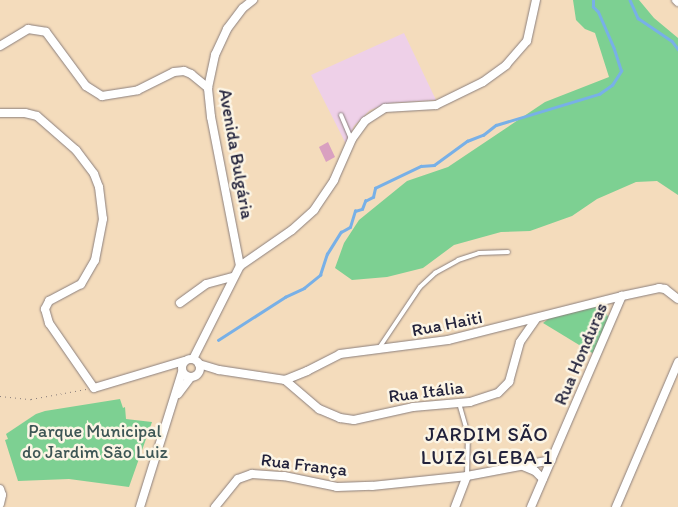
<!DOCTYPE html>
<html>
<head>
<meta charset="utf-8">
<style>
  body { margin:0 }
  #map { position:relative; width:678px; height:507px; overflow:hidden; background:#f4dcbc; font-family:Itim,sans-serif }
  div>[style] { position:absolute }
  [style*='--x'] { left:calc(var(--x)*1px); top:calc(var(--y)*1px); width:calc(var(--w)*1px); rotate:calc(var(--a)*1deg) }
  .built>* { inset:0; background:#eed0e8 }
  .green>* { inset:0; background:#7dd092 }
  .stream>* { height:2.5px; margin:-1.25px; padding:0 1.25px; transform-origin:1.25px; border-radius:1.25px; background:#78b0e7 }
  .building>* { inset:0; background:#d9a0c0 }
  .path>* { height:1px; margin-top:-0.5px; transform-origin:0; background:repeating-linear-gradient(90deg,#8b7f7c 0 1px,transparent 0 5px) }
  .roads { filter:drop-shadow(0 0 1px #8b7f7c) drop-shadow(0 0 1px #8b7f7c) }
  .lane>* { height:4px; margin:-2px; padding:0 2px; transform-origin:2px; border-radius:2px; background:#fff }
  .street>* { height:8px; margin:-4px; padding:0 4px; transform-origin:4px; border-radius:4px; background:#fff }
  .street>.ring { margin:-4px; padding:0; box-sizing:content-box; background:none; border:8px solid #fff; border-radius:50% }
  span { translate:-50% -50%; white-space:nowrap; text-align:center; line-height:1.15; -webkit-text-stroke:5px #fcf5e5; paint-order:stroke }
  .street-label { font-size:18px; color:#22223b }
  .park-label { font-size:18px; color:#3d5655 }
  .quarter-label { font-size:20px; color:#22223b; letter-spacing:1px }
</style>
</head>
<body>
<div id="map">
  <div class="built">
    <div style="clip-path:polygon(404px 33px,436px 100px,390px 103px,370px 110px,354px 126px,346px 144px,311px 75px)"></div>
  </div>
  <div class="green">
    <div style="clip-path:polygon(573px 0,639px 0,654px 18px,678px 38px,678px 195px,657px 181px,636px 182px,597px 199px,572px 216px,530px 231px,501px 232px,454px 245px,423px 268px,387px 277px,352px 280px,335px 268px,344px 243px,359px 220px,407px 181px,448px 167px,545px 102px,609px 77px,595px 33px,585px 29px,576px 20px)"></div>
    <div style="clip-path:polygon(596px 307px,603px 308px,610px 320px,594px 354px,543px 323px,552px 316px)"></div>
    <div style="clip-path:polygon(120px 399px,123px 408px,125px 407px,126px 419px,152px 422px,129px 487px,69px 479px,18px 481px,5px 440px,8px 439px,6px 434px,36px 414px,45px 411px)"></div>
  </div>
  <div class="stream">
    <div style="--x:630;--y:0;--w:20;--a:66"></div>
    <div style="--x:638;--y:18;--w:41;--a:34.1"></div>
    <div style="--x:672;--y:41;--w:10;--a:53"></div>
    <div style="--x:218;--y:340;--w:80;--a:-32.7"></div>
    <div style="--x:285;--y:297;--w:21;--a:-25"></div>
    <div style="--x:304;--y:288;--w:21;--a:-39"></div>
    <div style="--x:320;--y:275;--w:22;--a:-72"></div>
    <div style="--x:327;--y:254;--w:26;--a:-58"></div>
    <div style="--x:341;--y:232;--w:10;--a:-29"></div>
    <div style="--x:350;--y:227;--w:17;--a:-73"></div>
    <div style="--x:355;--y:211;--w:7;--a:-16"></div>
    <div style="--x:362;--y:209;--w:9;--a:-69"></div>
    <div style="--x:365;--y:201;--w:9;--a:-27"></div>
    <div style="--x:373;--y:197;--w:9;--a:-77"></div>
    <div style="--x:375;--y:188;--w:51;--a:-25.6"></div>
    <div style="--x:421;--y:166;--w:13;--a:-4"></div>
    <div style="--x:434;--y:165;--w:41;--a:-36"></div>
    <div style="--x:467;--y:141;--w:17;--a:-21"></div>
    <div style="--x:483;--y:135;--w:16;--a:-38"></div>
    <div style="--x:496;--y:125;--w:108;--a:-16.8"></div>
    <div style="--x:599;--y:94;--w:16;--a:-35"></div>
    <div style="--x:612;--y:85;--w:17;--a:-57"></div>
    <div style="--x:621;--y:71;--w:23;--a:-108"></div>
    <div style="--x:614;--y:49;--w:40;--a:-113.4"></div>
    <div style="--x:598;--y:12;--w:7;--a:-135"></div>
    <div style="--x:593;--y:7;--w:7;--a:-90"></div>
  </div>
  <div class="building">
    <div style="clip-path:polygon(328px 142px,335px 157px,326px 162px,319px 147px)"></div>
  </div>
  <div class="path">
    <div style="--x:0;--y:396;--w:31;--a:6"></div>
    <div style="--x:31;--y:399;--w:56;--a:-10.3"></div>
  </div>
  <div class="roads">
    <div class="lane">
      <div style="--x:341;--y:115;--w:25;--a:67"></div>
      <div style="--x:379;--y:348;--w:73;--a:-56.1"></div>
      <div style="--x:420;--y:287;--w:21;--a:-43"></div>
      <div style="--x:435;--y:273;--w:26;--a:-29"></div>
      <div style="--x:458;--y:260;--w:22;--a:-18"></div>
      <div style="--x:479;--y:253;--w:29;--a:-2"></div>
      <div style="--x:459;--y:403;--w:32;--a:74"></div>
      <div style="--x:468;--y:434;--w:41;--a:91.4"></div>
    </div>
    <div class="street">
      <div style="--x:676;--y:0;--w:3;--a:45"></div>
      <div style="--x:0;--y:46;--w:33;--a:-31"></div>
      <div style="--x:28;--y:29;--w:18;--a:9"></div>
      <div style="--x:46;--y:32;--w:67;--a:53.5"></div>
      <div style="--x:86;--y:86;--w:19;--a:32"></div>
      <div style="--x:102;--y:96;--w:36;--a:-9"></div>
      <div style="--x:138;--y:90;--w:40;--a:-26.6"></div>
      <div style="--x:174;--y:72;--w:10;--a:-6"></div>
      <div style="--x:184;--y:71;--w:8;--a:23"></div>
      <div style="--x:191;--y:74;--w:22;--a:39"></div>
      <div style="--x:0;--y:113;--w:25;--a:0"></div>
      <div style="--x:25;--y:113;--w:12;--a:14"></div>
      <div style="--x:37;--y:116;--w:52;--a:41.1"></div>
      <div style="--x:76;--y:150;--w:30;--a:53"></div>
      <div style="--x:94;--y:174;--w:14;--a:69"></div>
      <div style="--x:99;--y:187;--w:32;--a:83"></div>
      <div style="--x:103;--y:219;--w:42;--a:101"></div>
      <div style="--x:95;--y:260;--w:28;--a:120"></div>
      <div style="--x:81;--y:284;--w:36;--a:152"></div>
      <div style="--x:49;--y:301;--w:9;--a:117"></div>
      <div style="--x:45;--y:309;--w:15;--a:74"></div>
      <div style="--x:49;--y:323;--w:79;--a:55.3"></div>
      <div style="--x:94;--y:388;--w:94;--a:-16.7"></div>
      <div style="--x:240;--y:266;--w:152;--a:-101"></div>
      <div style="--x:211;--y:117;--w:29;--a:-96"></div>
      <div style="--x:208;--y:88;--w:34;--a:-78"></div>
      <div style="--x:215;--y:55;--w:29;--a:-65"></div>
      <div style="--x:227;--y:29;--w:26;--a:-53"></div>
      <div style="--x:243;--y:8;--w:13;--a:-39"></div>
      <div style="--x:180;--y:303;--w:32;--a:-36"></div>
      <div style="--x:206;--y:284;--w:28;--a:-15"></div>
      <div style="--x:193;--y:359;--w:104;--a:-63.2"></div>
      <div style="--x:240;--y:266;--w:63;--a:-34.7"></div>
      <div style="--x:292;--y:230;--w:30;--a:-42"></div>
      <div style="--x:314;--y:210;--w:36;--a:-56"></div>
      <div style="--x:334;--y:180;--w:45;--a:-66.3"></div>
      <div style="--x:352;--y:139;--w:22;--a:-54"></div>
      <div style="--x:365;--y:121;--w:24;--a:-33"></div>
      <div style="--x:385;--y:108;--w:51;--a:-3.4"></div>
      <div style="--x:436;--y:105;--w:52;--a:-26.1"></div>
      <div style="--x:483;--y:82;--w:29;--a:-36"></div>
      <div style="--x:506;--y:65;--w:32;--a:-49"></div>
      <div style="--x:527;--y:41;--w:42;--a:-77.6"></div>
      <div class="ring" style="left:182px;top:359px;width:10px;height:10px"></div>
      <div style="--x:199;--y:364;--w:21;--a:17"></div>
      <div style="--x:219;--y:370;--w:67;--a:8.6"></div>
      <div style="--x:285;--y:380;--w:24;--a:-22"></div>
      <div style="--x:307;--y:371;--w:37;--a:-27"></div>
      <div style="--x:340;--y:354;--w:109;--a:-7.4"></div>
      <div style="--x:448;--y:340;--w:179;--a:-14.2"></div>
      <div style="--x:622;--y:296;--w:38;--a:-12"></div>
      <div style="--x:659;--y:288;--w:6;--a:9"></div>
      <div style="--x:665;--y:289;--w:16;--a:38"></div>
      <div style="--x:285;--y:380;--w:45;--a:40.5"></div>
      <div style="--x:319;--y:409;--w:23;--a:23"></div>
      <div style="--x:340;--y:418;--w:14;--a:8"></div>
      <div style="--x:354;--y:420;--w:60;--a:-12.4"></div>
      <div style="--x:413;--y:407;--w:57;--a:-5"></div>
      <div style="--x:470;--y:402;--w:29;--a:-18"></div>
      <div style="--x:498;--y:393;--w:16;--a:-45"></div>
      <div style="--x:509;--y:382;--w:41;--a:-74.6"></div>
      <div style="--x:520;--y:342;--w:28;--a:-55"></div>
      <div style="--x:178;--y:394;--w:21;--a:-53"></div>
      <div style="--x:523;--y:466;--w:13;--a:23"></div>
      <div style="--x:535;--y:471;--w:11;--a:45"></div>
      <div style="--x:0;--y:489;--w:6;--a:72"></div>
      <div style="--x:2;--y:495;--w:9;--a:103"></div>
      <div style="--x:140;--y:507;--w:141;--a:-72.7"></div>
      <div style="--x:215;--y:507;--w:36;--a:-51"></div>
      <div style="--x:238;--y:479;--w:15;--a:-20"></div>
      <div style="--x:252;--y:474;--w:32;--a:4"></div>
      <div style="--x:284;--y:476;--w:54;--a:11.7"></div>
      <div style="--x:337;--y:487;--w:35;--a:-2"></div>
      <div style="--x:372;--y:486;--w:96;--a:-6"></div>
      <div style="--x:467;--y:476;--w:86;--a:-10.7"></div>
      <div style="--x:455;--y:507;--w:33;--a:-69"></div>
      <div style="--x:531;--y:507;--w:230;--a:-66.7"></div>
      <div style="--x:616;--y:507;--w:158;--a:-66.8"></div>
    </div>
  </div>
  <div class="street-label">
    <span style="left:236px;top:154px;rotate:80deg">Avenida Bulgária</span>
    <span style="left:447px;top:324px;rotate:-11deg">Rua Haiti</span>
    <span style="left:581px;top:354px;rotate:-67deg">Rua Honduras</span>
    <span style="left:426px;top:392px;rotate:-7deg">Rua Itália</span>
    <span style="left:304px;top:465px;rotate:7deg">Rua França</span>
  </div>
  <div class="park-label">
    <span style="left:95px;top:442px">Parque Municipal<br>do Jardim São Luiz</span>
  </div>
  <div class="quarter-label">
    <span style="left:487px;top:446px">JARDIM SÃO<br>LUIZ GLEBA 1</span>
  </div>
</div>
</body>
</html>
